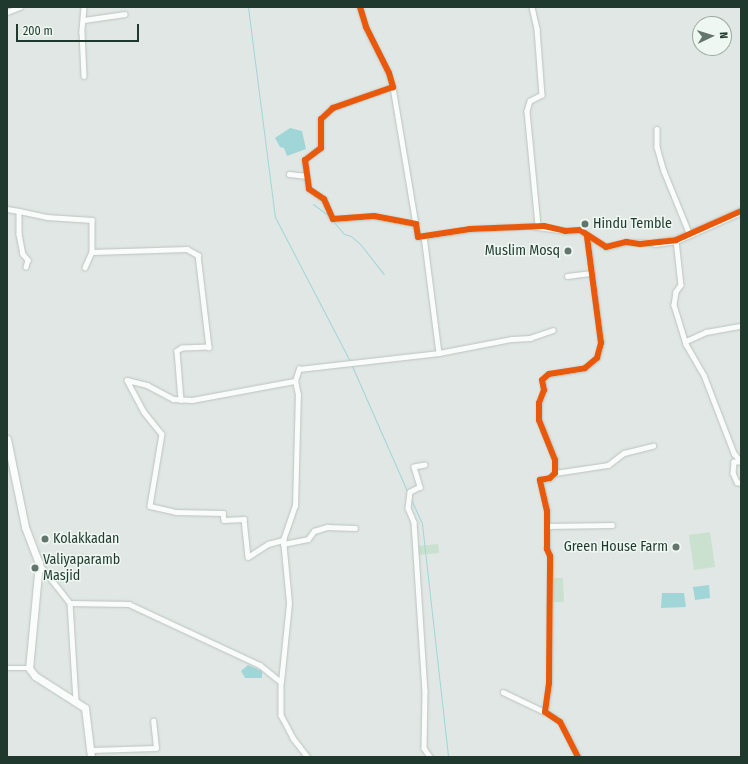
<!DOCTYPE html>
<html>
<head>
<meta charset="utf-8">
<style>
  body { margin:0 }
  #map { position:relative; width:748px; height:764px; overflow:hidden; background:#e1e7e4; font-family:"Fira Sans Condensed",sans-serif }
  div>[style] { position:absolute }
  [style*='--x'] { left:calc(var(--x)*1px); top:calc(var(--y)*1px); width:calc(var(--w)*1px); rotate:calc(var(--a)*1deg) }
  .green>* { inset:0; background:#c9e1ce }
  .water>* { inset:0; background:#a0d6d7 }
  .stream>* { height:1px; margin:-0.5px; padding:0 0.5px; transform-origin:0.5px; border-radius:0.5px; background:#a0d6d7 }
  .roads { filter:drop-shadow(0 0 1px #bac4bf) drop-shadow(0 0 1px #bac4bf) }
  .street>* { height:4.5px; margin:-2.25px; padding:0 2.25px; transform-origin:2.25px; border-radius:2.25px; background:#fafbfb }
  .secondary>* { height:7px; margin:-3.5px; padding:0 3.5px; transform-origin:3.5px; border-radius:3.5px; background:#fafbfb }
  .cycleway>* { height:6px; margin:-3px; padding:0 3px; transform-origin:3px; border-radius:3px; background:#e8590c }
  .dots>* { width:11px; height:11px; translate:-50% -50%; box-sizing:border-box; border:2px solid #eef7f1; border-radius:50% }
  span { translate:-50% -50%; white-space:nowrap; text-align:center; line-height:1.15; -webkit-text-stroke:3px #eef7f1; paint-order:stroke }
  .poi-label { font-size:14px; color:#1f392f }
  .left { translate:0 -50%; text-align:left }
  .right { translate:-100% -50%; text-align:right }
  .frame { position:absolute; inset:0; border:8px solid #1f392f; pointer-events:none }
  .north { position:absolute; left:692px; top:16px; width:40px; height:40px; box-sizing:border-box; background:#eef7f1; border:1px solid #9baba3; border-radius:50%; rotate:86deg; font-size:11px; font-weight:700; line-height:16px; text-align:center; color:#1f392f }
  .north::after { content:''; display:block; margin:auto; width:14px; height:18px; background:#63766e; clip-path:polygon(50% 0,100% 100%,50% 72%,0 100%) }
  .scale { position:absolute; left:16px; top:24px; width:123px; height:18px; box-sizing:border-box; border:2px solid #1f392f; border-top:0; padding-left:5px; font-size:12px; line-height:14px; white-space:nowrap; color:#1f392f; -webkit-text-stroke:3px #eef7f1; paint-order:stroke }
</style>
</head>
<body>
<div id="map">
  <div class="green">
    <div style="clip-path:polygon(710px 532px,715px 567px,694px 570px,689px 535px)"></div>
    <div style="clip-path:polygon(438px 544px,439px 553px,419px 555px,418px 546px)"></div>
    <div style="clip-path:polygon(549px 578px,563px 578px,564px 602px,549px 602px)"></div>
  </div>
  <div class="water">
    <div style="clip-path:polygon(290px 128px,302px 131px,306px 149px,287px 156px,284px 148px,280px 147px,275px 138px)"></div>
    <div style="clip-path:polygon(709px 585px,710px 598px,695px 600px,693px 587px)"></div>
    <div style="clip-path:polygon(662px 593px,684px 593px,686px 607px,661px 608px)"></div>
    <div style="clip-path:polygon(248px 665px,262px 671px,262px 678px,245px 678px,241px 671px)"></div>
  </div>
  <div class="stream">
    <div style="--x:248;--y:7;--w:212;--a:82.7"></div>
    <div style="--x:275;--y:217;--w:162;--a:62.5"></div>
    <div style="--x:313;--y:204;--w:21;--a:37"></div>
    <div style="--x:333;--y:221;--w:17;--a:50"></div>
    <div style="--x:344;--y:234;--w:7;--a:16"></div>
    <div style="--x:351;--y:236;--w:13;--a:42"></div>
    <div style="--x:361;--y:245;--w:37;--a:52"></div>
    <div style="--x:352;--y:366;--w:139;--a:66.2"></div>
    <div style="--x:411;--y:499;--w:27;--a:66"></div>
    <div style="--x:422;--y:524;--w:234;--a:83.6"></div>
  </div>
  <div class="roads">
    <div class="street">
      <div style="--x:84;--y:7;--w:25;--a:95"></div>
      <div style="--x:82;--y:32;--w:44;--a:87.4"></div>
      <div style="--x:360;--y:7;--w:21;--a:73"></div>
      <div style="--x:366;--y:27;--w:51;--a:63.4"></div>
      <div style="--x:389;--y:73;--w:15;--a:74"></div>
      <div style="--x:393;--y:87;--w:64;--a:160.7"></div>
      <div style="--x:333;--y:108;--w:16;--a:137"></div>
      <div style="--x:321;--y:119;--w:29;--a:90"></div>
      <div style="--x:321;--y:148;--w:20;--a:143"></div>
      <div style="--x:305;--y:160;--w:29;--a:82"></div>
      <div style="--x:309;--y:189;--w:18;--a:34"></div>
      <div style="--x:324;--y:199;--w:22;--a:66"></div>
      <div style="--x:333;--y:219;--w:41;--a:-4.2"></div>
      <div style="--x:374;--y:216;--w:43;--a:10.8"></div>
      <div style="--x:416;--y:224;--w:13;--a:81"></div>
      <div style="--x:418;--y:237;--w:53;--a:-8.7"></div>
      <div style="--x:470;--y:229;--w:61;--a:-2.8"></div>
      <div style="--x:531;--y:226;--w:34;--a:8"></div>
      <div style="--x:565;--y:231;--w:15;--a:-4"></div>
      <div style="--x:580;--y:230;--w:31;--a:33"></div>
      <div style="--x:606;--y:247;--w:21;--a:-14"></div>
      <div style="--x:626;--y:242;--w:29;--a:2"></div>
      <div style="--x:532;--y:7;--w:23;--a:77"></div>
      <div style="--x:537;--y:29;--w:66;--a:85.7"></div>
      <div style="--x:542;--y:95;--w:13;--a:153"></div>
      <div style="--x:530;--y:101;--w:10;--a:107"></div>
      <div style="--x:527;--y:111;--w:116;--a:84.5"></div>
      <div style="--x:7;--y:12;--w:14;--a:-21"></div>
      <div style="--x:84;--y:20;--w:41;--a:-8.3"></div>
      <div style="--x:393;--y:87;--w:139;--a:80.5"></div>
      <div style="--x:657;--y:129;--w:18;--a:90"></div>
      <div style="--x:657;--y:147;--w:25;--a:74"></div>
      <div style="--x:664;--y:171;--w:69;--a:67.9"></div>
      <div style="--x:289;--y:174;--w:18;--a:6"></div>
      <div style="--x:7;--y:209;--w:12;--a:9"></div>
      <div style="--x:19;--y:211;--w:23;--a:90"></div>
      <div style="--x:19;--y:234;--w:20;--a:79"></div>
      <div style="--x:23;--y:254;--w:8;--a:50"></div>
      <div style="--x:28;--y:260;--w:7;--a:106"></div>
      <div style="--x:19;--y:211;--w:29;--a:12"></div>
      <div style="--x:47;--y:217;--w:45;--a:3.8"></div>
      <div style="--x:92;--y:220;--w:32;--a:90"></div>
      <div style="--x:92;--y:252;--w:17;--a:114"></div>
      <div style="--x:424;--y:236;--w:118;--a:82.7"></div>
      <div style="--x:676;--y:240;--w:45;--a:83.7"></div>
      <div style="--x:681;--y:285;--w:9;--a:126"></div>
      <div style="--x:676;--y:292;--w:13;--a:99"></div>
      <div style="--x:674;--y:305;--w:41;--a:72.9"></div>
      <div style="--x:686;--y:344;--w:36;--a:60"></div>
      <div style="--x:704;--y:375;--w:84;--a:69"></div>
      <div style="--x:734;--y:453;--w:11;--a:52"></div>
      <div style="--x:92;--y:252;--w:95;--a:-1.8"></div>
      <div style="--x:187;--y:249;--w:13;--a:29"></div>
      <div style="--x:198;--y:255;--w:93;--a:83.2"></div>
      <div style="--x:209;--y:347;--w:27;--a:178"></div>
      <div style="--x:182;--y:348;--w:6;--a:149"></div>
      <div style="--x:177;--y:351;--w:49;--a:85.3"></div>
      <div style="--x:567;--y:276;--w:23;--a:-7"></div>
      <div style="--x:686;--y:341;--w:22;--a:-24"></div>
      <div style="--x:706;--y:332;--w:36;--a:-10"></div>
      <div style="--x:127;--y:380;--w:36;--a:62"></div>
      <div style="--x:144;--y:412;--w:28;--a:51"></div>
      <div style="--x:162;--y:434;--w:73;--a:99.5"></div>
      <div style="--x:150;--y:506;--w:27;--a:13"></div>
      <div style="--x:176;--y:512;--w:47;--a:1.2"></div>
      <div style="--x:223;--y:513;--w:7;--a:82"></div>
      <div style="--x:224;--y:520;--w:20;--a:-3"></div>
      <div style="--x:244;--y:519;--w:38;--a:84"></div>
      <div style="--x:248;--y:557;--w:24;--a:-33"></div>
      <div style="--x:268;--y:544;--w:16;--a:-15"></div>
      <div style="--x:127;--y:380;--w:21;--a:14"></div>
      <div style="--x:147;--y:385;--w:30;--a:28"></div>
      <div style="--x:173;--y:399;--w:19;--a:3"></div>
      <div style="--x:192;--y:400;--w:105;--a:-10.5"></div>
      <div style="--x:740;--y:462;--w:6;--a:180"></div>
      <div style="--x:734;--y:462;--w:11;--a:95"></div>
      <div style="--x:733;--y:473;--w:10;--a:66"></div>
      <div style="--x:737;--y:482;--w:4;--a:14"></div>
      <div style="--x:425;--y:465;--w:11;--a:170"></div>
      <div style="--x:414;--y:467;--w:21;--a:73"></div>
      <div style="--x:420;--y:487;--w:11;--a:153"></div>
      <div style="--x:410;--y:492;--w:16;--a:97"></div>
      <div style="--x:408;--y:508;--w:15;--a:67"></div>
      <div style="--x:414;--y:522;--w:169;--a:86.3"></div>
      <div style="--x:425;--y:691;--w:57;--a:91"></div>
      <div style="--x:424;--y:748;--w:11;--a:56"></div>
      <div style="--x:555;--y:473;--w:54;--a:-8.6"></div>
      <div style="--x:608;--y:465;--w:20;--a:-37"></div>
      <div style="--x:624;--y:453;--w:30;--a:-14"></div>
      <div style="--x:548;--y:526;--w:64;--a:-0.9"></div>
      <div style="--x:283;--y:544;--w:25;--a:-11"></div>
      <div style="--x:308;--y:539;--w:10;--a:-53"></div>
      <div style="--x:314;--y:531;--w:14;--a:-17"></div>
      <div style="--x:327;--y:527;--w:28;--a:2"></div>
      <div style="--x:40;--y:565;--w:48;--a:51.7"></div>
      <div style="--x:70;--y:603;--w:59;--a:1"></div>
      <div style="--x:129;--y:604;--w:145;--a:25"></div>
      <div style="--x:260;--y:665;--w:27;--a:39"></div>
      <div style="--x:281;--y:682;--w:33;--a:90"></div>
      <div style="--x:281;--y:715;--w:26;--a:62"></div>
      <div style="--x:293;--y:738;--w:24;--a:52"></div>
      <div style="--x:70;--y:603;--w:99;--a:86.5"></div>
      <div style="--x:7;--y:668;--w:22;--a:0"></div>
      <div style="--x:281;--y:682;--w:79;--a:-84.2"></div>
      <div style="--x:289;--y:603;--w:63;--a:-95.4"></div>
      <div style="--x:283;--y:540;--w:36;--a:-71"></div>
      <div style="--x:295;--y:506;--w:111;--a:-88.5"></div>
      <div style="--x:298;--y:395;--w:14;--a:-102"></div>
      <div style="--x:295;--y:381;--w:13;--a:-72"></div>
      <div style="--x:299;--y:369;--w:141;--a:-6.5"></div>
      <div style="--x:439;--y:353;--w:74;--a:-10.9"></div>
      <div style="--x:512;--y:339;--w:18;--a:-3"></div>
      <div style="--x:530;--y:338;--w:24;--a:-19"></div>
      <div style="--x:503;--y:692;--w:47;--a:25.5"></div>
      <div style="--x:91;--y:750;--w:65;--a:-1.8"></div>
      <div style="--x:156;--y:748;--w:27;--a:-96"></div>
      <div style="--x:578;--y:757;--w:39;--a:-117"></div>
      <div style="--x:560;--y:722;--w:18;--a:-146"></div>
      <div style="--x:545;--y:712;--w:29;--a:-82"></div>
      <div style="--x:549;--y:683;--w:127;--a:-89.5"></div>
      <div style="--x:550;--y:556;--w:8;--a:-113"></div>
      <div style="--x:547;--y:549;--w:38;--a:-90"></div>
      <div style="--x:547;--y:511;--w:32;--a:-103"></div>
      <div style="--x:540;--y:480;--w:10;--a:-11"></div>
      <div style="--x:550;--y:478;--w:7;--a:-45"></div>
      <div style="--x:555;--y:473;--w:13;--a:-90"></div>
      <div style="--x:555;--y:460;--w:43;--a:-111.8"></div>
      <div style="--x:539;--y:420;--w:17;--a:-90"></div>
      <div style="--x:539;--y:403;--w:14;--a:-69"></div>
      <div style="--x:544;--y:390;--w:10;--a:-101"></div>
      <div style="--x:542;--y:380;--w:9;--a:-41"></div>
      <div style="--x:549;--y:374;--w:36;--a:-9"></div>
      <div style="--x:585;--y:368;--w:16;--a:-40"></div>
      <div style="--x:597;--y:358;--w:16;--a:-75"></div>
      <div style="--x:601;--y:343;--w:108;--a:-97.5"></div>
    </div>
    <div class="secondary">
      <div style="--x:655;--y:243;--w:21;--a:-8"></div>
      <div style="--x:676;--y:240;--w:71;--a:-24"></div>
      <div style="--x:7;--y:439;--w:90;--a:78.4"></div>
      <div style="--x:25;--y:527;--w:39;--a:69"></div>
      <div style="--x:39;--y:563;--w:105;--a:95.4"></div>
      <div style="--x:29;--y:668;--w:10;--a:53"></div>
      <div style="--x:35;--y:676;--w:59;--a:32.6"></div>
      <div style="--x:85;--y:708;--w:49;--a:83"></div>
    </div>
  </div>
  <div class="cycleway">
    <div style="--x:360;--y:7;--w:21;--a:73"></div>
    <div style="--x:366;--y:27;--w:51;--a:63.4"></div>
    <div style="--x:389;--y:73;--w:15;--a:74"></div>
    <div style="--x:393;--y:87;--w:64;--a:160.7"></div>
    <div style="--x:333;--y:108;--w:16;--a:137"></div>
    <div style="--x:321;--y:119;--w:29;--a:90"></div>
    <div style="--x:321;--y:148;--w:20;--a:143"></div>
    <div style="--x:305;--y:160;--w:29;--a:82"></div>
    <div style="--x:309;--y:189;--w:18;--a:34"></div>
    <div style="--x:324;--y:199;--w:22;--a:66"></div>
    <div style="--x:333;--y:219;--w:41;--a:-4.2"></div>
    <div style="--x:374;--y:216;--w:43;--a:10.8"></div>
    <div style="--x:416;--y:224;--w:13;--a:81"></div>
    <div style="--x:418;--y:237;--w:53;--a:-8.7"></div>
    <div style="--x:470;--y:229;--w:74;--a:-2.3"></div>
    <div style="--x:544;--y:226;--w:22;--a:13"></div>
    <div style="--x:565;--y:231;--w:15;--a:-4"></div>
    <div style="--x:580;--y:230;--w:31;--a:33"></div>
    <div style="--x:606;--y:247;--w:21;--a:-14"></div>
    <div style="--x:626;--y:242;--w:14;--a:8"></div>
    <div style="--x:640;--y:244;--w:36;--a:-6"></div>
    <div style="--x:676;--y:240;--w:71;--a:-24"></div>
    <div style="--x:578;--y:757;--w:39;--a:-117"></div>
    <div style="--x:560;--y:722;--w:18;--a:-146"></div>
    <div style="--x:545;--y:712;--w:29;--a:-82"></div>
    <div style="--x:549;--y:683;--w:127;--a:-89.5"></div>
    <div style="--x:550;--y:556;--w:8;--a:-113"></div>
    <div style="--x:547;--y:549;--w:38;--a:-90"></div>
    <div style="--x:547;--y:511;--w:32;--a:-103"></div>
    <div style="--x:540;--y:480;--w:10;--a:-11"></div>
    <div style="--x:550;--y:478;--w:7;--a:-45"></div>
    <div style="--x:555;--y:473;--w:13;--a:-90"></div>
    <div style="--x:555;--y:460;--w:43;--a:-111.8"></div>
    <div style="--x:539;--y:420;--w:17;--a:-90"></div>
    <div style="--x:539;--y:403;--w:14;--a:-69"></div>
    <div style="--x:544;--y:390;--w:10;--a:-101"></div>
    <div style="--x:542;--y:380;--w:9;--a:-41"></div>
    <div style="--x:549;--y:374;--w:36;--a:-9"></div>
    <div style="--x:585;--y:368;--w:16;--a:-40"></div>
    <div style="--x:597;--y:358;--w:16;--a:-75"></div>
    <div style="--x:601;--y:343;--w:108;--a:-97.5"></div>
  </div>
  <div class="dots">
    <div style="left:585px;top:224px;background:#63766e"></div>
    <div style="left:568px;top:251px;background:#63766e"></div>
    <div style="left:45px;top:539px;background:#63766e"></div>
    <div style="left:676px;top:547px;background:#63766e"></div>
    <div style="left:35px;top:568px;background:#63766e"></div>
  </div>
  <div class="poi-label">
    <span class="left" style="left:593px;top:224px">Hindu Temble</span>
    <span class="right" style="left:560px;top:251px">Muslim Mosq</span>
    <span class="left" style="left:53px;top:539px">Kolakkadan</span>
    <span class="right" style="left:668px;top:547px">Green House Farm</span>
    <span class="left" style="left:43px;top:568px">Valiyaparamb<br>Masjid</span>
  </div>
  <div class="frame"></div>
  <div class="north">N</div>
  <div class="scale">200 m</div>
</div>
</body>
</html>
